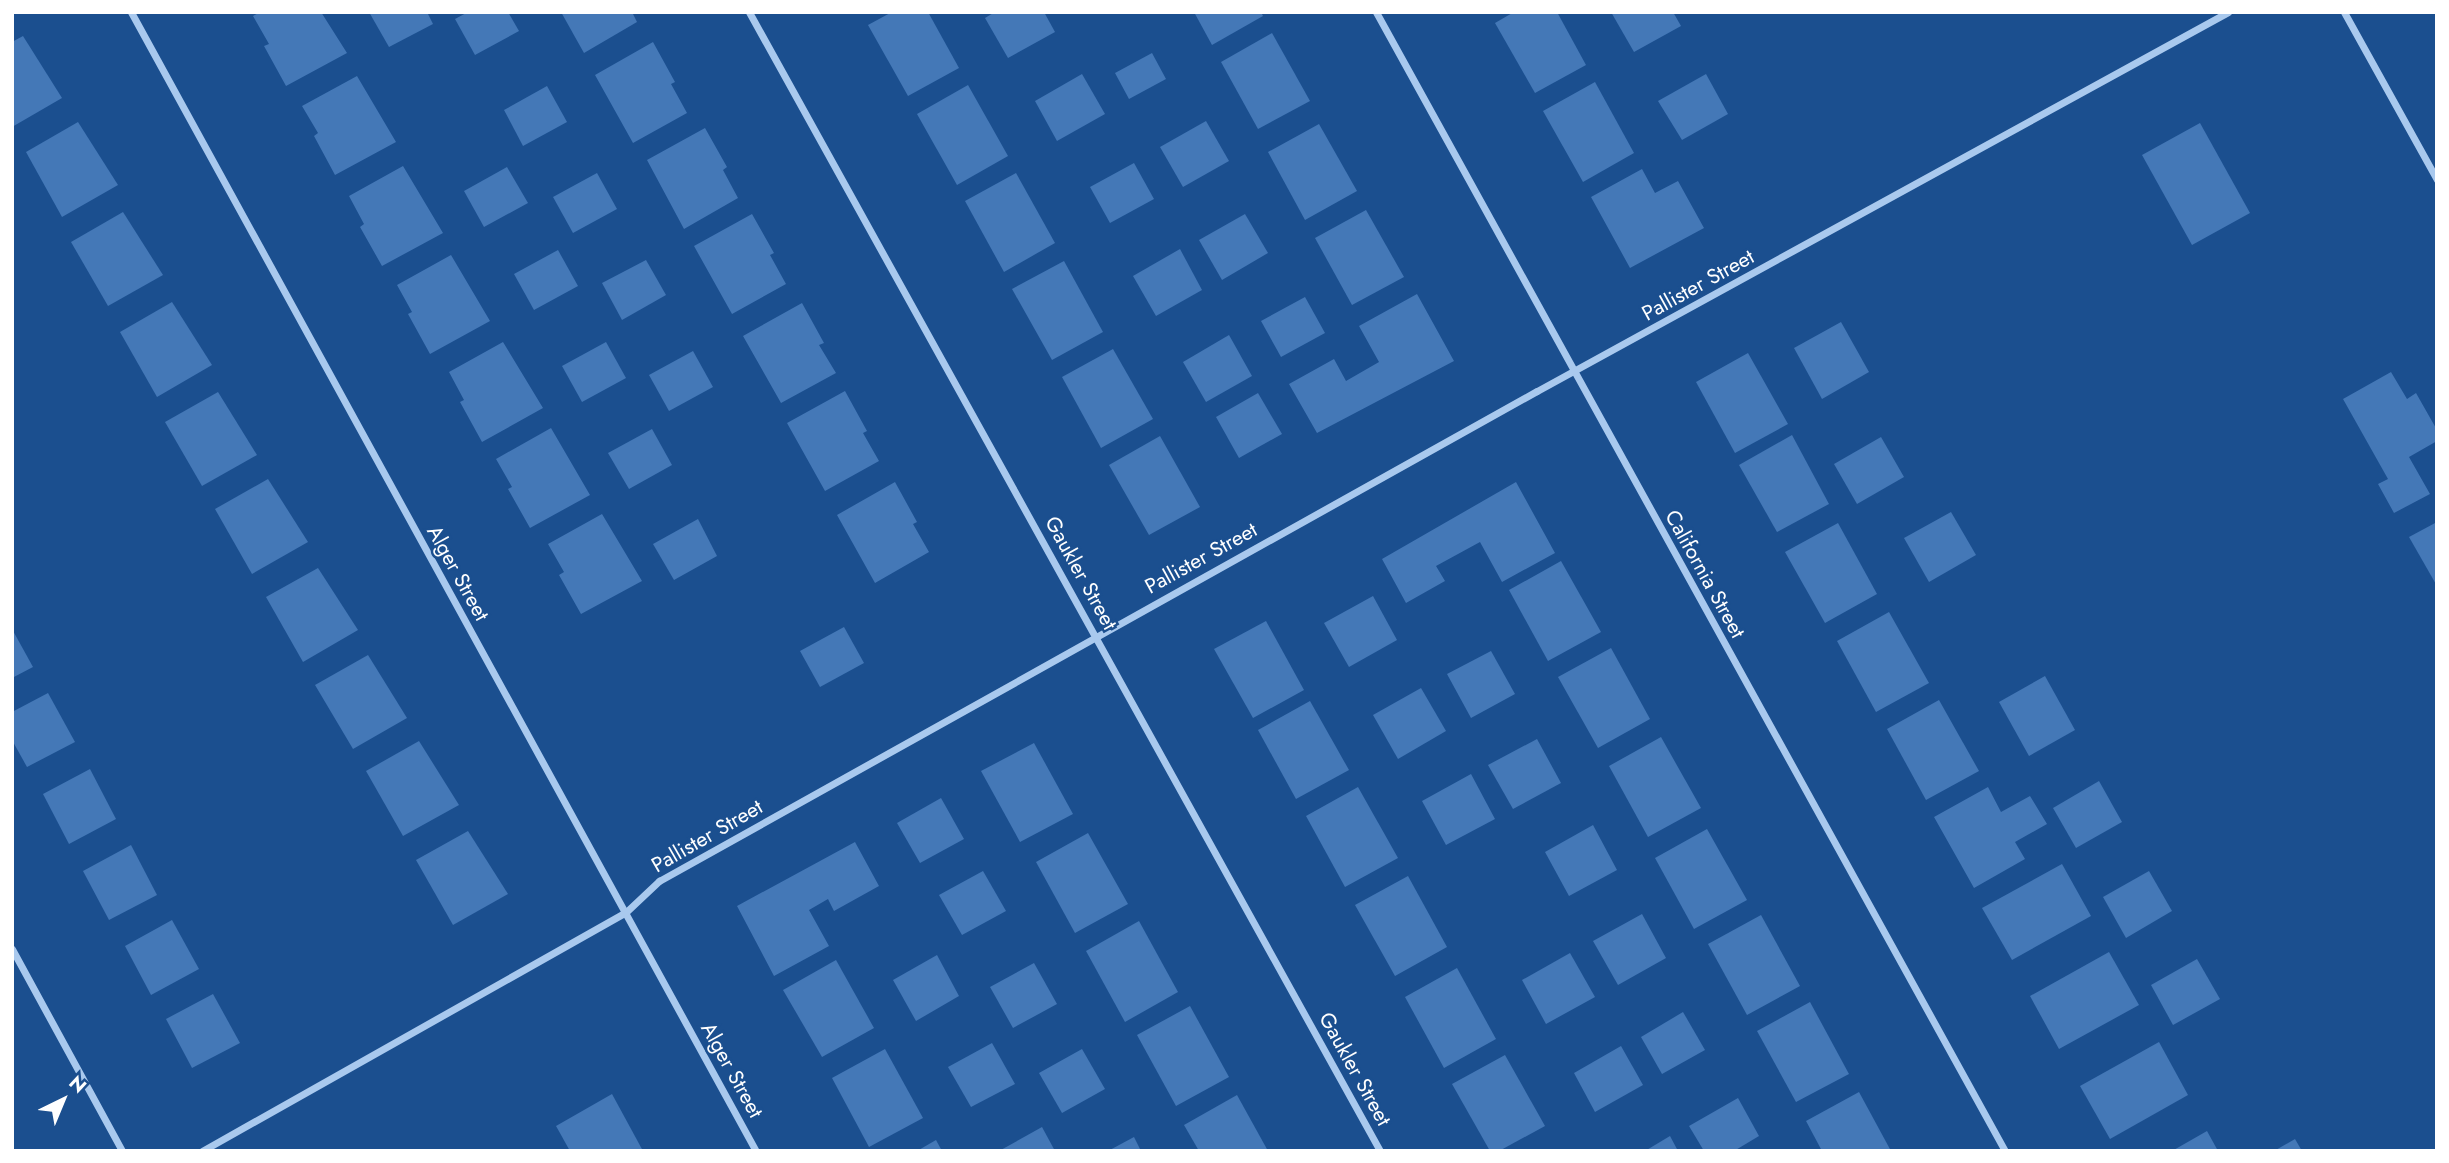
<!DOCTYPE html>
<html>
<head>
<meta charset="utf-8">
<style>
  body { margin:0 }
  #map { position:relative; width:2449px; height:1163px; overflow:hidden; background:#1b4f8f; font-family:Jost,sans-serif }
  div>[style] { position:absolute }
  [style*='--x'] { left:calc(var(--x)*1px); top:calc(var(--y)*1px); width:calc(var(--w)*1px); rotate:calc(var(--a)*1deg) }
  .building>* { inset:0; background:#4478b7 }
  .minor>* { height:7px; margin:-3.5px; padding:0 3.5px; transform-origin:3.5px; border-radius:3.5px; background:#a9c9ee }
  span { translate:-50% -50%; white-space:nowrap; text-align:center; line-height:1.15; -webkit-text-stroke:5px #1b4f8f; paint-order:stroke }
  .street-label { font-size:21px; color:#fff }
  .frame { position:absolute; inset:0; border:14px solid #fff; pointer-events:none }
  .north { position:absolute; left:28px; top:1065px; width:70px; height:70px; -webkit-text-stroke:5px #1b4f8f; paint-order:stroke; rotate:43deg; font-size:19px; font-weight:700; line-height:28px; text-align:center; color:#fff }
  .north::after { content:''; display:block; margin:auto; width:24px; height:32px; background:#fff; clip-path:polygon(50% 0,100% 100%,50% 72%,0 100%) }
</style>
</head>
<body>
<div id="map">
  <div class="building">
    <div style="clip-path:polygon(260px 12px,321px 12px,347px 53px,286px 86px,264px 46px,269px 44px,253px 16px)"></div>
    <div style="clip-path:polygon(369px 12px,427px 12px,433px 24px,389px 47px)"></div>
    <div style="clip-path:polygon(468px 12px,508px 12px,519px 31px,475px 55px,455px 19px)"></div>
    <div style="clip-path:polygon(561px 12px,632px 12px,637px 22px,584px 53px)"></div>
    <div style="clip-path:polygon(892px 12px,928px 12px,959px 68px,908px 96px,868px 25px)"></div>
    <div style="clip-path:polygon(995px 12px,1044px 12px,1055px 32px,1008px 58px,985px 18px)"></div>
    <div style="clip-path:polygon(1194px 12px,1261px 12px,1263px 16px,1212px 45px)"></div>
    <div style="clip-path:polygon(1514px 12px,1557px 12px,1586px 65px,1535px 93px,1495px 23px)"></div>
    <div style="clip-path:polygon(1611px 12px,1673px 12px,1681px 26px,1634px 52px)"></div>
    <div style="clip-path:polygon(1272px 33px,1310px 101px,1258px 129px,1221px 62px)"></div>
    <div style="clip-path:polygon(23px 36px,62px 98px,12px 127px,12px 42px)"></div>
    <div style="clip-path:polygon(653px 42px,675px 82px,671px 84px,687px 113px,633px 143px,595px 75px)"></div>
    <div style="clip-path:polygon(1152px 53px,1166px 79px,1129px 99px,1115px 73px)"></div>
    <div style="clip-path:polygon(1082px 74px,1105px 114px,1057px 141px,1035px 101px)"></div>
    <div style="clip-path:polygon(1706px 74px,1728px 114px,1682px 140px,1658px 101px)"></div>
    <div style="clip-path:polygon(357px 76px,396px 142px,335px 175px,314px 136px,318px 133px,302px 106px)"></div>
    <div style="clip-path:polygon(1595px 82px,1634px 153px,1583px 182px,1543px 111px)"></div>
    <div style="clip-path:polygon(968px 85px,1008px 156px,957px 185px,917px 114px)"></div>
    <div style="clip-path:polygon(547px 86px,567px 122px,523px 146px,504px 110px)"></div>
    <div style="clip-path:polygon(1206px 121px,1229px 161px,1183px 187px,1160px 147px)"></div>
    <div style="clip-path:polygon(78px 122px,118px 185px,62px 217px,26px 152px)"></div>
    <div style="clip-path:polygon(2200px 123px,2250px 213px,2192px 245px,2142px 155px)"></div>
    <div style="clip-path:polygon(1319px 124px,1357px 191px,1305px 220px,1268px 152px)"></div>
    <div style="clip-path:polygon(705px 128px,727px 167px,723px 170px,738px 198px,684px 229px,647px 160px)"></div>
    <div style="clip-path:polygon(1134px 163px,1154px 199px,1110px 223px,1090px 187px)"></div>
    <div style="clip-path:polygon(403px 166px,443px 233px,382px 266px,360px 227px,364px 224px,349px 196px)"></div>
    <div style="clip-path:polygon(507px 167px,528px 203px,484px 227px,464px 191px)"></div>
    <div style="clip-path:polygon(1642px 169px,1655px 193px,1678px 181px,1704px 228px,1630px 268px,1591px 197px)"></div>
    <div style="clip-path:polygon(597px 173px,617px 209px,573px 233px,553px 197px)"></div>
    <div style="clip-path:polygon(1016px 173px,1055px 243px,1004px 272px,965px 201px)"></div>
    <div style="clip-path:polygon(1366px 210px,1404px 277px,1352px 305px,1315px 238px)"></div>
    <div style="clip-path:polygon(123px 212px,163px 275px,108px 306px,71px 242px)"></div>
    <div style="clip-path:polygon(752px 214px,774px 253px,770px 255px,786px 284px,732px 314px,694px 246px)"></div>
    <div style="clip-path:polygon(1245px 214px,1268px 253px,1222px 280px,1199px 240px)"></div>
    <div style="clip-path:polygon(1180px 249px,1202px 290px,1156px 316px,1133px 276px)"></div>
    <div style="clip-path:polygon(558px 250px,578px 286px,534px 310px,514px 274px)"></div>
    <div style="clip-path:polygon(451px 255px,490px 321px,430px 354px,408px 314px,412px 312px,397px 285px)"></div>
    <div style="clip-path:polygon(646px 260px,666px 295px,622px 320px,602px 283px)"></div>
    <div style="clip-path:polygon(1064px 261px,1103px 332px,1052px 360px,1012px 289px)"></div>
    <div style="clip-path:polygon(1417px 294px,1454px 361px,1317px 433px,1289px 384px,1334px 359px,1346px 381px,1379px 362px,1359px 326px)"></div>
    <div style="clip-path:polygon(1305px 297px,1325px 333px,1281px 357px,1261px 321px)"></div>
    <div style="clip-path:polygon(172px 302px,212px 365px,157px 397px,120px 332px)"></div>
    <div style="clip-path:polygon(802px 303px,824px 343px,819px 345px,836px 373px,781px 403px,743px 336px)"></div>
    <div style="clip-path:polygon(1841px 322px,1869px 372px,1822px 399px,1794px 348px)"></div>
    <div style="clip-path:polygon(1229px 335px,1252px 376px,1206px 402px,1183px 362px)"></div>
    <div style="clip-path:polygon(503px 342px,543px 408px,482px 442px,460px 402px,464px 400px,449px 372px)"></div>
    <div style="clip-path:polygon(606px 342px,626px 378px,582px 402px,562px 366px)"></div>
    <div style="clip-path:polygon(1113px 349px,1153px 419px,1101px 448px,1062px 377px)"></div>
    <div style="clip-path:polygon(693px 351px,713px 387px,669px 411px,649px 375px)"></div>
    <div style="clip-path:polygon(1748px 353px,1788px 424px,1735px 453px,1696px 382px)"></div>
    <div style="clip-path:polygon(2391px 372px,2407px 399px,2416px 393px,2437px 430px,2437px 441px,2409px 457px,2430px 494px,2394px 513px,2378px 484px,2388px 479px,2343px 399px)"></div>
    <div style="clip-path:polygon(845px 391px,867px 431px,863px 433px,879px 461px,825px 491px,787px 423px)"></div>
    <div style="clip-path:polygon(218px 392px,257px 455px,202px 486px,165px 422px)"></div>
    <div style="clip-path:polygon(1258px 393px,1282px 434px,1239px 458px,1216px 417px)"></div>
    <div style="clip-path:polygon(551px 428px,590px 495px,530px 528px,508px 489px,512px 487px,496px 459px)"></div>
    <div style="clip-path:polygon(652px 429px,672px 465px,629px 489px,608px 453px)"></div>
    <div style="clip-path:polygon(1792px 435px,1829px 504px,1777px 532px,1739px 465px)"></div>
    <div style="clip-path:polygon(1160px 436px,1200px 507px,1149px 535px,1109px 465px)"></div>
    <div style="clip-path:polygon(1881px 437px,1904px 477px,1857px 504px,1834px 464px)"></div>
    <div style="clip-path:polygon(268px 479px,308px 542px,252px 574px,215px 509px)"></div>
    <div style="clip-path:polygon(895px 482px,917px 522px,913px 524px,929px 552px,875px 583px,837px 515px)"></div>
    <div style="clip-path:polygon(1516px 482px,1555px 553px,1502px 582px,1480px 542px,1436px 566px,1445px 581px,1406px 603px,1382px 559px)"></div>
    <div style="clip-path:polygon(1951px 512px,1976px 555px,1929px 582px,1904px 538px)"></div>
    <div style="clip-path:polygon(602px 514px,642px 581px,581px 614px,559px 575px,564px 572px,548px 544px)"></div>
    <div style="clip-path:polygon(698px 519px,717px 556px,674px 580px,653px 544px)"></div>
    <div style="clip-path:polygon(2437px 522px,2437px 586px,2409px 537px)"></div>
    <div style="clip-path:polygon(1838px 523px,1877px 594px,1825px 623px,1785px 552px)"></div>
    <div style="clip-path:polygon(1561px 561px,1601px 632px,1548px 661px,1509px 590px)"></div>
    <div style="clip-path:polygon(318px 568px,358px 630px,303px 662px,266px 597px)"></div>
    <div style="clip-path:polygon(1373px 596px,1397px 640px,1349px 667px,1324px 623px)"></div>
    <div style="clip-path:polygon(1889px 612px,1929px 683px,1876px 712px,1837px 641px)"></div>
    <div style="clip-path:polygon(1266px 621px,1304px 690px,1253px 718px,1214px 649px)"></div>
    <div style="clip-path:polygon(844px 627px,864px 663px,820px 687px,800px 651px)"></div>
    <div style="clip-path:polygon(12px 629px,33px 667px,12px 678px)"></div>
    <div style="clip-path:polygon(1611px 648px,1650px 719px,1598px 748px,1558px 677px)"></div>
    <div style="clip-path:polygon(1491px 651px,1515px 694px,1471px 718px,1447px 674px)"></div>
    <div style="clip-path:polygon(368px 655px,407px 718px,353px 749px,315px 685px)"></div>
    <div style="clip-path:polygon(2045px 676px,2075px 730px,2029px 756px,1999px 702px)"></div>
    <div style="clip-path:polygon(1421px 688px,1446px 731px,1398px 759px,1373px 715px)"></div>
    <div style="clip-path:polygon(48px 693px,75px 742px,27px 767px,12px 740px,12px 712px)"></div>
    <div style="clip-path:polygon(1939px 700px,1979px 771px,1926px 800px,1887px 729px)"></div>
    <div style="clip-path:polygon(1310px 701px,1349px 770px,1296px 799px,1258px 730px)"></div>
    <div style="clip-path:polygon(1661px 737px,1701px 808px,1648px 837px,1609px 766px)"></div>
    <div style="clip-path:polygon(1537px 739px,1561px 783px,1513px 809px,1488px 765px)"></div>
    <div style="clip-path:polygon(419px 741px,459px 805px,403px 836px,366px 771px)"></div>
    <div style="clip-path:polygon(1034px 743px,1073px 814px,1020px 842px,981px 771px)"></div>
    <div style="clip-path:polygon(90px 769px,116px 819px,69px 844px,43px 794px)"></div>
    <div style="clip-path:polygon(1471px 774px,1495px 819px,1446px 845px,1422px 801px)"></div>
    <div style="clip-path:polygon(2099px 781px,2122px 822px,2076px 848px,2053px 808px)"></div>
    <div style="clip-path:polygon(1358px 787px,1398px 858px,1345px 887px,1306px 816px)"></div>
    <div style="clip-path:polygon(1988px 787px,2001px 812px,2030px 796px,2047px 824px,2015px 842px,2025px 859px,1974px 888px,1934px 817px)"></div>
    <div style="clip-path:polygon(941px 798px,964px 839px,920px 863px,897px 823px)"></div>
    <div style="clip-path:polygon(1593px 825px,1617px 870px,1569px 896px,1545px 852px)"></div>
    <div style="clip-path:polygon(1707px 829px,1747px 900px,1694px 929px,1655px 858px)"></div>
    <div style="clip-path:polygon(468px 831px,508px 894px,453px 925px,416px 860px)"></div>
    <div style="clip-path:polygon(1088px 833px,1128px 904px,1075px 933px,1036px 862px)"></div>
    <div style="clip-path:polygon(855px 842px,879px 886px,834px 911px,828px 899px,809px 910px,829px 946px,774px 976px,737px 906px)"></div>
    <div style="clip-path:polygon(131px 845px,157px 895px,109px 920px,83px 871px)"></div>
    <div style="clip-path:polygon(2062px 864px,2091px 916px,2012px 960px,1982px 908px)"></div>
    <div style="clip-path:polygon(983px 871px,1006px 911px,962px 935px,939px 895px)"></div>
    <div style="clip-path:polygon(2149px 871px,2172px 911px,2126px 938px,2103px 897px)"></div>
    <div style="clip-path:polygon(1408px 876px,1447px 947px,1395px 976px,1355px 905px)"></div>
    <div style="clip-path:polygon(1642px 914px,1666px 958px,1618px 985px,1593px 941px)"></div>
    <div style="clip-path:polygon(1761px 915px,1800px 986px,1747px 1015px,1708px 944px)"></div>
    <div style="clip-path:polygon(172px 920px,199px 969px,151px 995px,125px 946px)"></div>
    <div style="clip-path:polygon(1139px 921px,1178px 992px,1125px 1022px,1086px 951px)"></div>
    <div style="clip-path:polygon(2109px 952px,2139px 1005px,2059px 1049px,2030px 996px)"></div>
    <div style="clip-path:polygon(1570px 953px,1595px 997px,1546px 1024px,1522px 980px)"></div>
    <div style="clip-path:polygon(937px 955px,959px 996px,916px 1021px,893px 980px)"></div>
    <div style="clip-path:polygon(2197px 959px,2220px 999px,2173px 1025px,2151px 985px)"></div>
    <div style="clip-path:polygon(836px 960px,874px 1028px,822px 1057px,783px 990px)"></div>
    <div style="clip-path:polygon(1034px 963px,1057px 1004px,1013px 1028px,990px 987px)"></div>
    <div style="clip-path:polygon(1457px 968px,1496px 1039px,1444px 1068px,1405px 997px)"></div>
    <div style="clip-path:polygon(213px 994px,240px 1043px,192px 1068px,166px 1019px)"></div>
    <div style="clip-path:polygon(1810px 1002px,1849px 1074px,1796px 1102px,1757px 1031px)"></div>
    <div style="clip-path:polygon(1190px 1006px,1229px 1077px,1176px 1106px,1137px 1035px)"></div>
    <div style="clip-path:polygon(1683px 1012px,1705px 1050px,1662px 1074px,1641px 1037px)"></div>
    <div style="clip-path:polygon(2159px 1042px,2188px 1095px,2110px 1139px,2080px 1086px)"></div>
    <div style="clip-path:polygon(992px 1043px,1015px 1084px,971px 1107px,948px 1067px)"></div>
    <div style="clip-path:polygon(1621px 1046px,1643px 1085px,1595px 1112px,1574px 1073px)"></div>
    <div style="clip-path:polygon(885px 1049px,923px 1118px,869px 1147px,832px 1078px)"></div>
    <div style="clip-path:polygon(1082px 1049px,1105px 1089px,1062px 1113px,1039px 1073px)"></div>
    <div style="clip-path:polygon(1505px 1055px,1545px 1126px,1499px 1151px,1490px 1151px,1452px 1084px)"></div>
    <div style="clip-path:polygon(1859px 1092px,1891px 1151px,1822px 1151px,1806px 1121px)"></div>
    <div style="clip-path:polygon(612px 1094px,643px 1151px,570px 1151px,556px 1126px)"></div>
    <div style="clip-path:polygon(1237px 1095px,1268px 1151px,1199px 1151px,1184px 1125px)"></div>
    <div style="clip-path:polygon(1738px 1098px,1759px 1136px,1734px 1151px,1704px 1151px,1689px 1126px)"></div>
    <div style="clip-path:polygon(1042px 1127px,1055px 1151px,999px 1151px)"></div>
    <div style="clip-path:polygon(2207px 1131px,2218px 1151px,2172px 1151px)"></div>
    <div style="clip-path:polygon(1670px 1136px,1678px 1151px,1645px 1151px)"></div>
    <div style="clip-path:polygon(1134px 1137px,1141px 1151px,1108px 1151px)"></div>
    <div style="clip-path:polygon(2295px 1139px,2302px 1151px,2274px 1151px)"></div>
    <div style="clip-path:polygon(936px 1140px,942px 1151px,917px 1151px)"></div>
  </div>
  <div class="minor">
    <div style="--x:131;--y:12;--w:1299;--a:61.25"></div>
    <div style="--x:749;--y:12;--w:1302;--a:61.01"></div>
    <div style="--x:1376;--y:12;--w:1301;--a:61.09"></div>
    <div style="--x:2344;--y:12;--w:192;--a:61"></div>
    <div style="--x:12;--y:949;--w:230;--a:61.4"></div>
    <div style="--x:202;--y:1151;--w:485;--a:-29.4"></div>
    <div style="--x:625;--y:913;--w:47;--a:-43.3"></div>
    <div style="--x:659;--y:881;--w:1005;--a:-29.17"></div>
    <div style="--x:1537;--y:391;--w:788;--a:-28.74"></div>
  </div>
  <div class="street-label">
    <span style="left:1698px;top:285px;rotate:-29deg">Pallister Street</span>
    <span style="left:1201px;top:558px;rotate:-29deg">Pallister Street</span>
    <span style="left:458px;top:573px;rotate:61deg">Alger Street</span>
    <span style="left:1081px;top:573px;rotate:61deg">Gaukler Street</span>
    <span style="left:1705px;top:574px;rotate:61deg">California Street</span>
    <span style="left:707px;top:836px;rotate:-30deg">Pallister Street</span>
    <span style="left:1355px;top:1069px;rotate:61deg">Gaukler Street</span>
    <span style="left:732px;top:1070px;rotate:61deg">Alger Street</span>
  </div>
  <div class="frame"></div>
  <div class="north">N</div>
</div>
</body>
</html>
